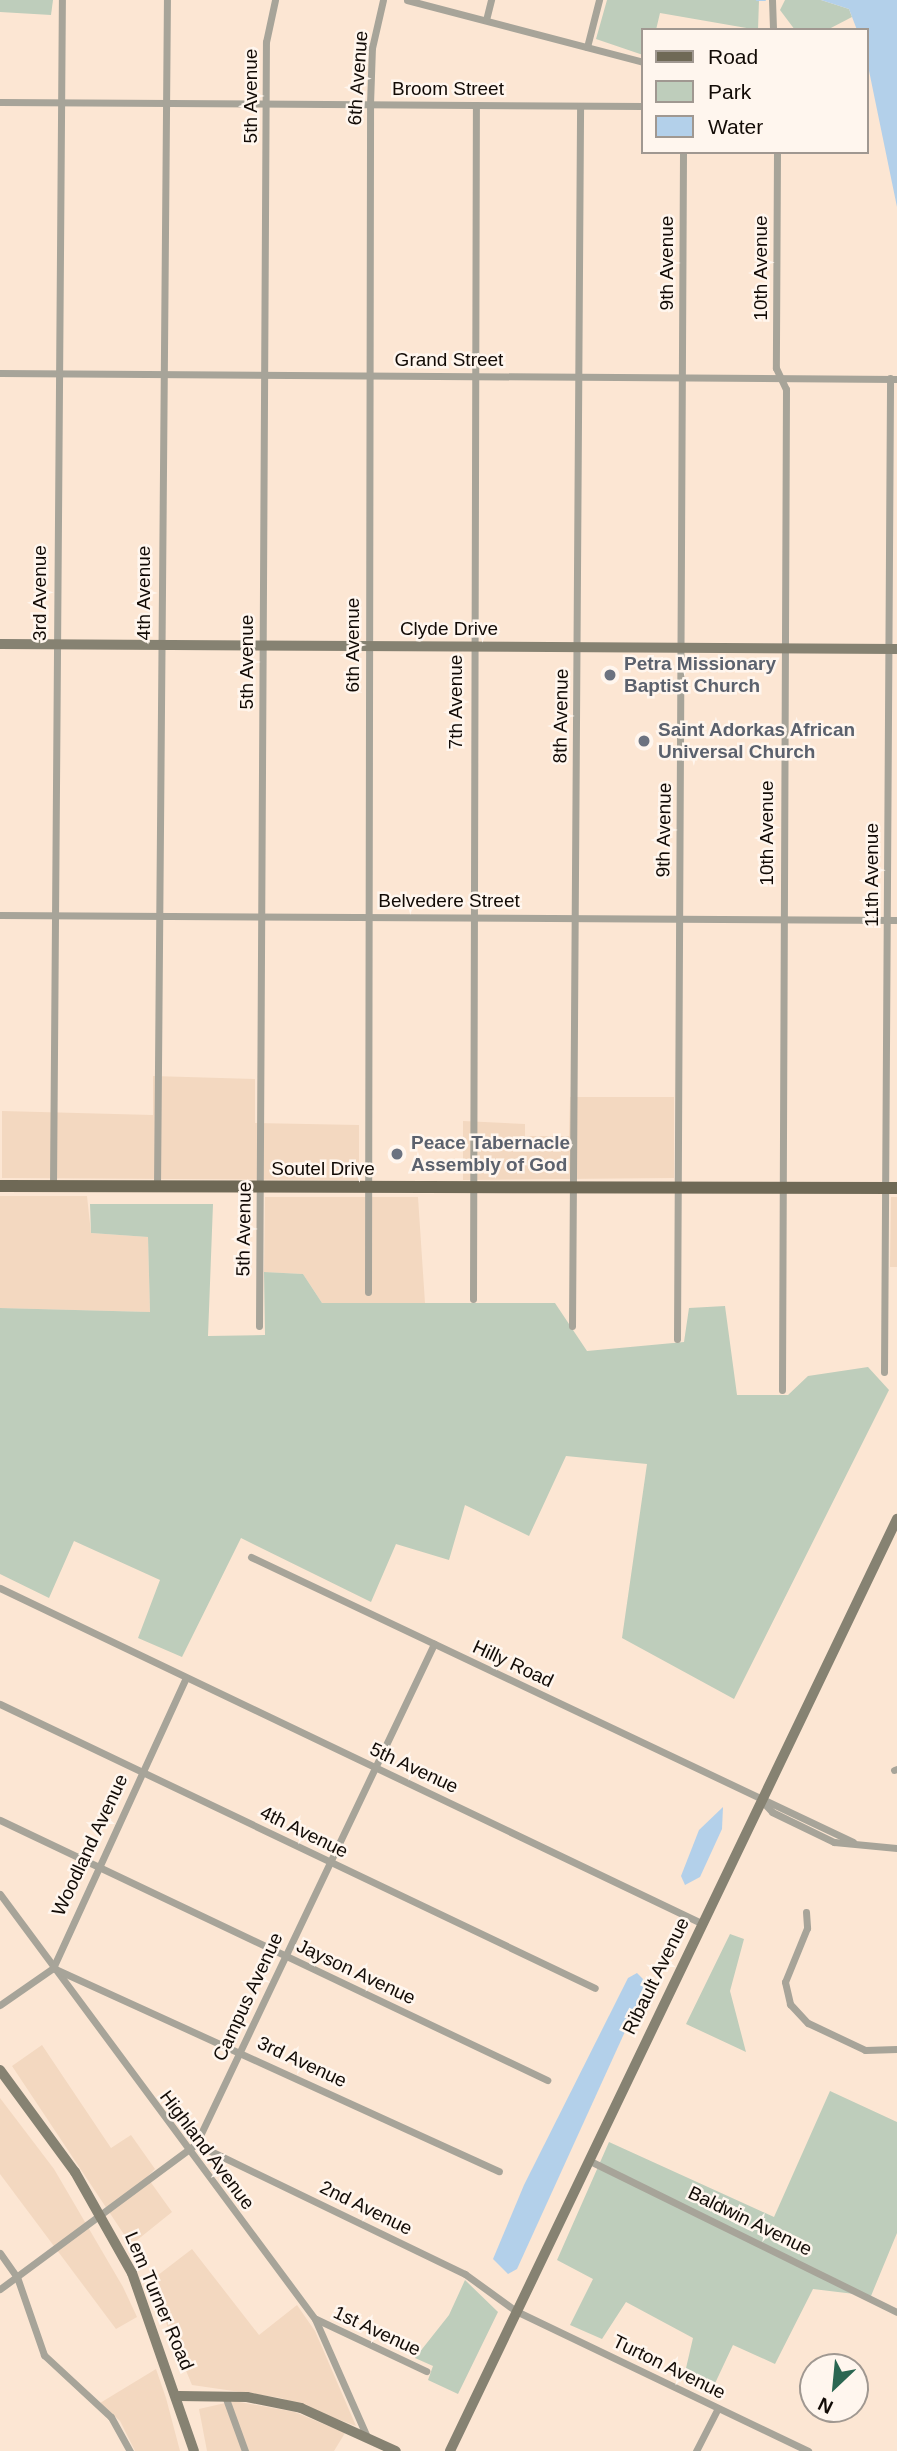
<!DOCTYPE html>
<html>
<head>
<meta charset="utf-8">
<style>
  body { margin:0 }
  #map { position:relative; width:897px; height:2451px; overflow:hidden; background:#fce6d3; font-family:Helvetica,sans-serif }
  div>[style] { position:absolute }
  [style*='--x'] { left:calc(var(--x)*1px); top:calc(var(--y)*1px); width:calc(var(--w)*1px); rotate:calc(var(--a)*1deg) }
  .built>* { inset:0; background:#f3d8c0 }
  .green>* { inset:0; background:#becdbb }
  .water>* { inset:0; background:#b3d0ea }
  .stream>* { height:2.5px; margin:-1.25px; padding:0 1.25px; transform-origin:1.25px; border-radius:1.25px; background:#b3d0ea }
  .street>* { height:7px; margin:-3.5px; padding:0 3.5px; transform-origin:3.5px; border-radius:3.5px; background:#a7a499 }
  .secondary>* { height:10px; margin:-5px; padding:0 5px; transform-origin:5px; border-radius:5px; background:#868272 }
  .primary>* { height:12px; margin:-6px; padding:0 6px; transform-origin:6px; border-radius:6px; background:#6f6956 }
  .dots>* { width:19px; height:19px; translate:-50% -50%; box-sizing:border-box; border:4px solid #fff6ee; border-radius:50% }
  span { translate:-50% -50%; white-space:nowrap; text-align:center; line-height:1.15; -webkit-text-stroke:5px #fff6ee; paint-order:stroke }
  .street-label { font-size:19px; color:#120b06 }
  .worship-label { font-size:19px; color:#5b616d; font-weight:700 }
  .left { translate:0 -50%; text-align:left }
  .legend { position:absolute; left:641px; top:28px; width:228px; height:126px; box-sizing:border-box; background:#fff6ee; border:2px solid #a09891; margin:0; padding:9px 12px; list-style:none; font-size:21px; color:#120b06 }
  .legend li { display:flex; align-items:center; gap:14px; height:35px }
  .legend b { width:35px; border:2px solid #a09891 }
  .north { position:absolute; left:799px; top:2353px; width:70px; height:70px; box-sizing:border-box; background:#fff6ee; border:2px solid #a09891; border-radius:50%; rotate:206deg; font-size:19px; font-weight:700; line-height:28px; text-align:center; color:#120b06 }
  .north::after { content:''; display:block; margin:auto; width:24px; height:32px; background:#2b6651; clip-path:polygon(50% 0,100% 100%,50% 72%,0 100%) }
</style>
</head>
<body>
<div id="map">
  <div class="built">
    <div style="clip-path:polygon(153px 1076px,255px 1079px,255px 1123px,359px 1125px,359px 1180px,2px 1178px,2px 1111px,153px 1115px)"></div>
    <div style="clip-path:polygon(570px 1097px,674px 1097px,674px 1178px,463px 1180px,463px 1121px,525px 1124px,525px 1136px,569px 1136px)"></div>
    <div style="clip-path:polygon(0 1196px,87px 1196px,91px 1233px,148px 1237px,150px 1312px,0 1308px)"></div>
    <div style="clip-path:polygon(265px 1197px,418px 1197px,425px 1303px,322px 1303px,303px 1274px,264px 1272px)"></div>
    <div style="clip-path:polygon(891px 1197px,897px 1197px,897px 1267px,890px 1267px)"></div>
    <div style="clip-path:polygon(42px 2045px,111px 2148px,131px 2135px,155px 2169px,147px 2177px,172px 2212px,131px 2245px,12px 2066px)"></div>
    <div style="clip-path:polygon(0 2098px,54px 2169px,123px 2287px,137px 2317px,116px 2329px,0 2174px)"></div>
    <div style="clip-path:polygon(192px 2249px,259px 2335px,297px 2305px,315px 2331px,356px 2426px,281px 2398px,192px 2385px,149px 2282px)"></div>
    <div style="clip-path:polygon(156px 2369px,166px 2398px,180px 2451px,135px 2451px,120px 2421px,100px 2403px)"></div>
    <div style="clip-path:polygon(234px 2401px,295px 2412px,345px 2433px,334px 2451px,207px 2451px,199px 2409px)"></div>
  </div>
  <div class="green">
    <div style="clip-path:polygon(0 0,53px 0,51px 15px,0 12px)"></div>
    <div style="clip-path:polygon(607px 0,759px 0,758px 30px,660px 13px,656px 30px,643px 30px,643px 55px,596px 39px)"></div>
    <div style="clip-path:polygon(785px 0,821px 0,849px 9px,852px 17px,827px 30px,795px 30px,780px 10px)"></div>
    <div style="clip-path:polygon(90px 1204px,213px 1204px,208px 1336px,265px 1335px,264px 1272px,303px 1274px,322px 1303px,555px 1303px,587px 1351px,684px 1342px,689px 1308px,725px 1306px,737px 1395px,788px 1395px,808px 1376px,868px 1367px,889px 1390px,734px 1699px,622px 1638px,647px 1464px,566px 1456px,529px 1536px,465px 1505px,449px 1560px,396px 1544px,371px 1602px,241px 1538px,182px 1657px,138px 1638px,160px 1580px,74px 1541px,49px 1598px,0 1574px,0 1308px,150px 1312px,148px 1237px,91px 1233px)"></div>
    <div style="clip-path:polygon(730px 1934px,744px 1939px,730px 1991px,746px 2052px,686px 2024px)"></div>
    <div style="clip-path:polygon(830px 2091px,897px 2122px,897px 2233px,871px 2296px,813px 2289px,775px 2364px,733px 2345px,710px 2394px,683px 2381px,693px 2338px,626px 2302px,602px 2339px,570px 2325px,593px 2279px,557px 2260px,609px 2142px,774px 2217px)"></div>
    <div style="clip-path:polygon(465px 2280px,498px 2312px,458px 2394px,428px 2380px,433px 2366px,415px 2358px,449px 2315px)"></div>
  </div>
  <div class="water">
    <div style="clip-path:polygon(821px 0,897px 0,897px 207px,867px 61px,867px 30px,857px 30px,849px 9px)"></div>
    <div style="clip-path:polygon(723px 1807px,722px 1829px,700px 1877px,685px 1885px,681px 1876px,699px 1830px)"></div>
    <div style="clip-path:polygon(637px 1973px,644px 1980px,643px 1992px,517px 2269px,508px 2274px,493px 2259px,524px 2185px,628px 1978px)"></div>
  </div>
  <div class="stream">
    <div style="--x:757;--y:0;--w:8;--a:0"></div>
  </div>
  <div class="street">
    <div style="--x:407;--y:0;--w:244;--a:14.7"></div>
    <div style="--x:772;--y:0;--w:30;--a:88"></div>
    <div style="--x:486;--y:20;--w:21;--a:-76"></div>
    <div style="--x:587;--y:47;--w:49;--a:-75.7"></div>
    <div style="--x:0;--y:102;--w:643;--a:0.36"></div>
    <div style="--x:777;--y:152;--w:216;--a:90.3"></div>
    <div style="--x:776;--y:368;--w:23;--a:65"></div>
    <div style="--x:786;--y:389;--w:1001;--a:90.23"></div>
    <div style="--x:0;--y:373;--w:897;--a:0.38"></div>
    <div style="--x:0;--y:915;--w:897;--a:0.32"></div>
    <div style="--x:53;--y:1186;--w:1186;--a:-89.57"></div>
    <div style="--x:157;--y:1187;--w:1187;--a:-89.52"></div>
    <div style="--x:368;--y:1292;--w:1188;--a:-89.9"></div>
    <div style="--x:370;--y:104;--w:56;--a:-88"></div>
    <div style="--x:372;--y:48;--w:49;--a:-77.1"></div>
    <div style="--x:473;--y:1299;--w:1194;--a:-89.86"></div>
    <div style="--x:259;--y:1326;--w:1284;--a:-89.69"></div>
    <div style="--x:266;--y:42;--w:43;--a:-77.9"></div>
    <div style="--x:572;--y:1326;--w:1220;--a:-89.62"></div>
    <div style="--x:677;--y:1339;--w:1187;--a:-89.71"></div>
    <div style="--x:884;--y:1372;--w:994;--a:-89.65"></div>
    <div style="--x:251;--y:1557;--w:666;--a:25.33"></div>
    <div style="--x:0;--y:1588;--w:777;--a:25.54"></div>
    <div style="--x:0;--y:1704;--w:659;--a:25.52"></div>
    <div style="--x:894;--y:1770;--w:3;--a:-18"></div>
    <div style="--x:761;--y:1800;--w:16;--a:47"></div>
    <div style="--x:772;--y:1812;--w:69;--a:25.8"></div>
    <div style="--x:834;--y:1842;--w:63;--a:5.4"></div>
    <div style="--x:0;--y:1820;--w:606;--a:25.42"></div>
    <div style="--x:0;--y:1894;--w:529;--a:53.46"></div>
    <div style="--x:315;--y:2319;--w:129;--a:66.2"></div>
    <div style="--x:806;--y:1912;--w:16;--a:86"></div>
    <div style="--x:807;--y:1928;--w:58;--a:112.2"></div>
    <div style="--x:785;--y:1982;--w:23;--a:77"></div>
    <div style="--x:790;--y:2004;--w:26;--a:47"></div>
    <div style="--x:808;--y:2023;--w:63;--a:25.3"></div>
    <div style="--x:865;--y:2050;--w:32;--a:-2"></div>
    <div style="--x:53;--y:1968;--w:490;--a:24.5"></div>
    <div style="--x:0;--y:2005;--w:65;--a:-34.9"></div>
    <div style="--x:53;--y:1968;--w:319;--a:-65.4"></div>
    <div style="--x:196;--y:2144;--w:299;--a:25.8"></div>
    <div style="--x:465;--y:2274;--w:63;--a:36"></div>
    <div style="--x:516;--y:2311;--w:324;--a:25.6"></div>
    <div style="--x:588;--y:2160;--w:344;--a:26.2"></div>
    <div style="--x:0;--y:2253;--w:29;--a:55"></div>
    <div style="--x:17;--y:2277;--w:83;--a:70.9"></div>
    <div style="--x:44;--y:2355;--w:91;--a:42.8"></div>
    <div style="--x:111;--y:2417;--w:39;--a:61"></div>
    <div style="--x:0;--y:2289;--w:244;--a:-36.5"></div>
    <div style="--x:196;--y:2144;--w:554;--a:-64.55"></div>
    <div style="--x:316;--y:2319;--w:122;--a:25.3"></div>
    <div style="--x:225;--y:2396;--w:59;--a:70"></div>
    <div style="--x:696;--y:2451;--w:48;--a:-62.9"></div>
  </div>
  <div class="secondary">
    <div style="--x:0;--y:644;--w:897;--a:0.32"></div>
    <div style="--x:0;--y:2070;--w:127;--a:53.7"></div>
    <div style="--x:75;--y:2172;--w:116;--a:60.6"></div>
    <div style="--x:132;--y:2273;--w:188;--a:70.8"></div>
    <div style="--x:179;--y:2396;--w:68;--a:0.8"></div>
    <div style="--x:247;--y:2397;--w:55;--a:11.5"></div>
    <div style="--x:301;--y:2408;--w:104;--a:24.4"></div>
    <div style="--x:450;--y:2451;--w:1034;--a:-64.38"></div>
  </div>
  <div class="primary">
    <div style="--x:0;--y:1186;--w:897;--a:0.13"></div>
  </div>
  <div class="dots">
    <div style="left:610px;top:675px;background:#6b7280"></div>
    <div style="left:644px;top:741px;background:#6b7280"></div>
    <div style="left:397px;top:1154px;background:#6b7280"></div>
  </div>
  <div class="street-label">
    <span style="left:358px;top:78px;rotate:-86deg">6th Avenue</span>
    <span style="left:448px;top:89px">Broom Street</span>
    <span style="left:251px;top:96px;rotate:-90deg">5th Avenue</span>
    <span style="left:667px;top:263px;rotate:-90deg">9th Avenue</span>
    <span style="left:761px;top:268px;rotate:-90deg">10th Avenue</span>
    <span style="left:449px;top:360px">Grand Street</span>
    <span style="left:40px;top:593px;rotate:-90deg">3rd Avenue</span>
    <span style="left:144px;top:593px;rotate:-90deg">4th Avenue</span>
    <span style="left:449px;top:629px">Clyde Drive</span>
    <span style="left:353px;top:645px;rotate:-90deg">6th Avenue</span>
    <span style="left:247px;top:662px;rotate:-90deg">5th Avenue</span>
    <span style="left:456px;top:702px;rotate:-90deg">7th Avenue</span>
    <span style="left:561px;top:716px;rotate:-89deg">8th Avenue</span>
    <span style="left:664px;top:830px;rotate:-89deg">9th Avenue</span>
    <span style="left:767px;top:833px;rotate:-90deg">10th Avenue</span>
    <span style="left:872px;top:875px;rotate:-90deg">11th Avenue</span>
    <span style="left:449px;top:901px">Belvedere Street</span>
    <span style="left:323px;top:1169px">Soutel Drive</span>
    <span style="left:244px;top:1229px;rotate:-89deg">5th Avenue</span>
    <span style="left:513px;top:1664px;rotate:25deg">Hilly Road</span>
    <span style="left:414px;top:1768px;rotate:25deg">5th Avenue</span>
    <span style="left:304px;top:1832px;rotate:26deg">4th Avenue</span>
    <span style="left:90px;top:1845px;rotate:-65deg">Woodland Avenue</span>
    <span style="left:356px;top:1972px;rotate:25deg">Jayson Avenue</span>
    <span style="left:656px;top:1976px;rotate:-64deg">Ribault Avenue</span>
    <span style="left:248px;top:1997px;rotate:-65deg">Campus Avenue</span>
    <span style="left:302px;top:2062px;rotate:25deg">3rd Avenue</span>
    <span style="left:207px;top:2150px;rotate:53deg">Highland Avenue</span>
    <span style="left:366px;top:2208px;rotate:26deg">2nd Avenue</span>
    <span style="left:750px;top:2221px;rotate:26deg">Baldwin Avenue</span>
    <span style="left:159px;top:2301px;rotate:67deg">Lem Turner Road</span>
    <span style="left:377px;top:2331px;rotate:25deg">1st Avenue</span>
    <span style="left:669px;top:2367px;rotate:26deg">Turton Avenue</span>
  </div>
  <div class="worship-label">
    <span class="left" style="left:624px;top:675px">Petra Missionary<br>Baptist Church</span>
    <span class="left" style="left:658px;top:741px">Saint Adorkas African<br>Universal Church</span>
    <span class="left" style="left:411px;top:1154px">Peace Tabernacle<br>Assembly of God</span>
  </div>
  <ul class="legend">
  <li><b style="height:9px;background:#6f6956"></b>Road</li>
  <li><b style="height:19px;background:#becdbb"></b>Park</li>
  <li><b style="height:19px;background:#b3d0ea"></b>Water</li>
  </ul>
  <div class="north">N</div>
</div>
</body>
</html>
